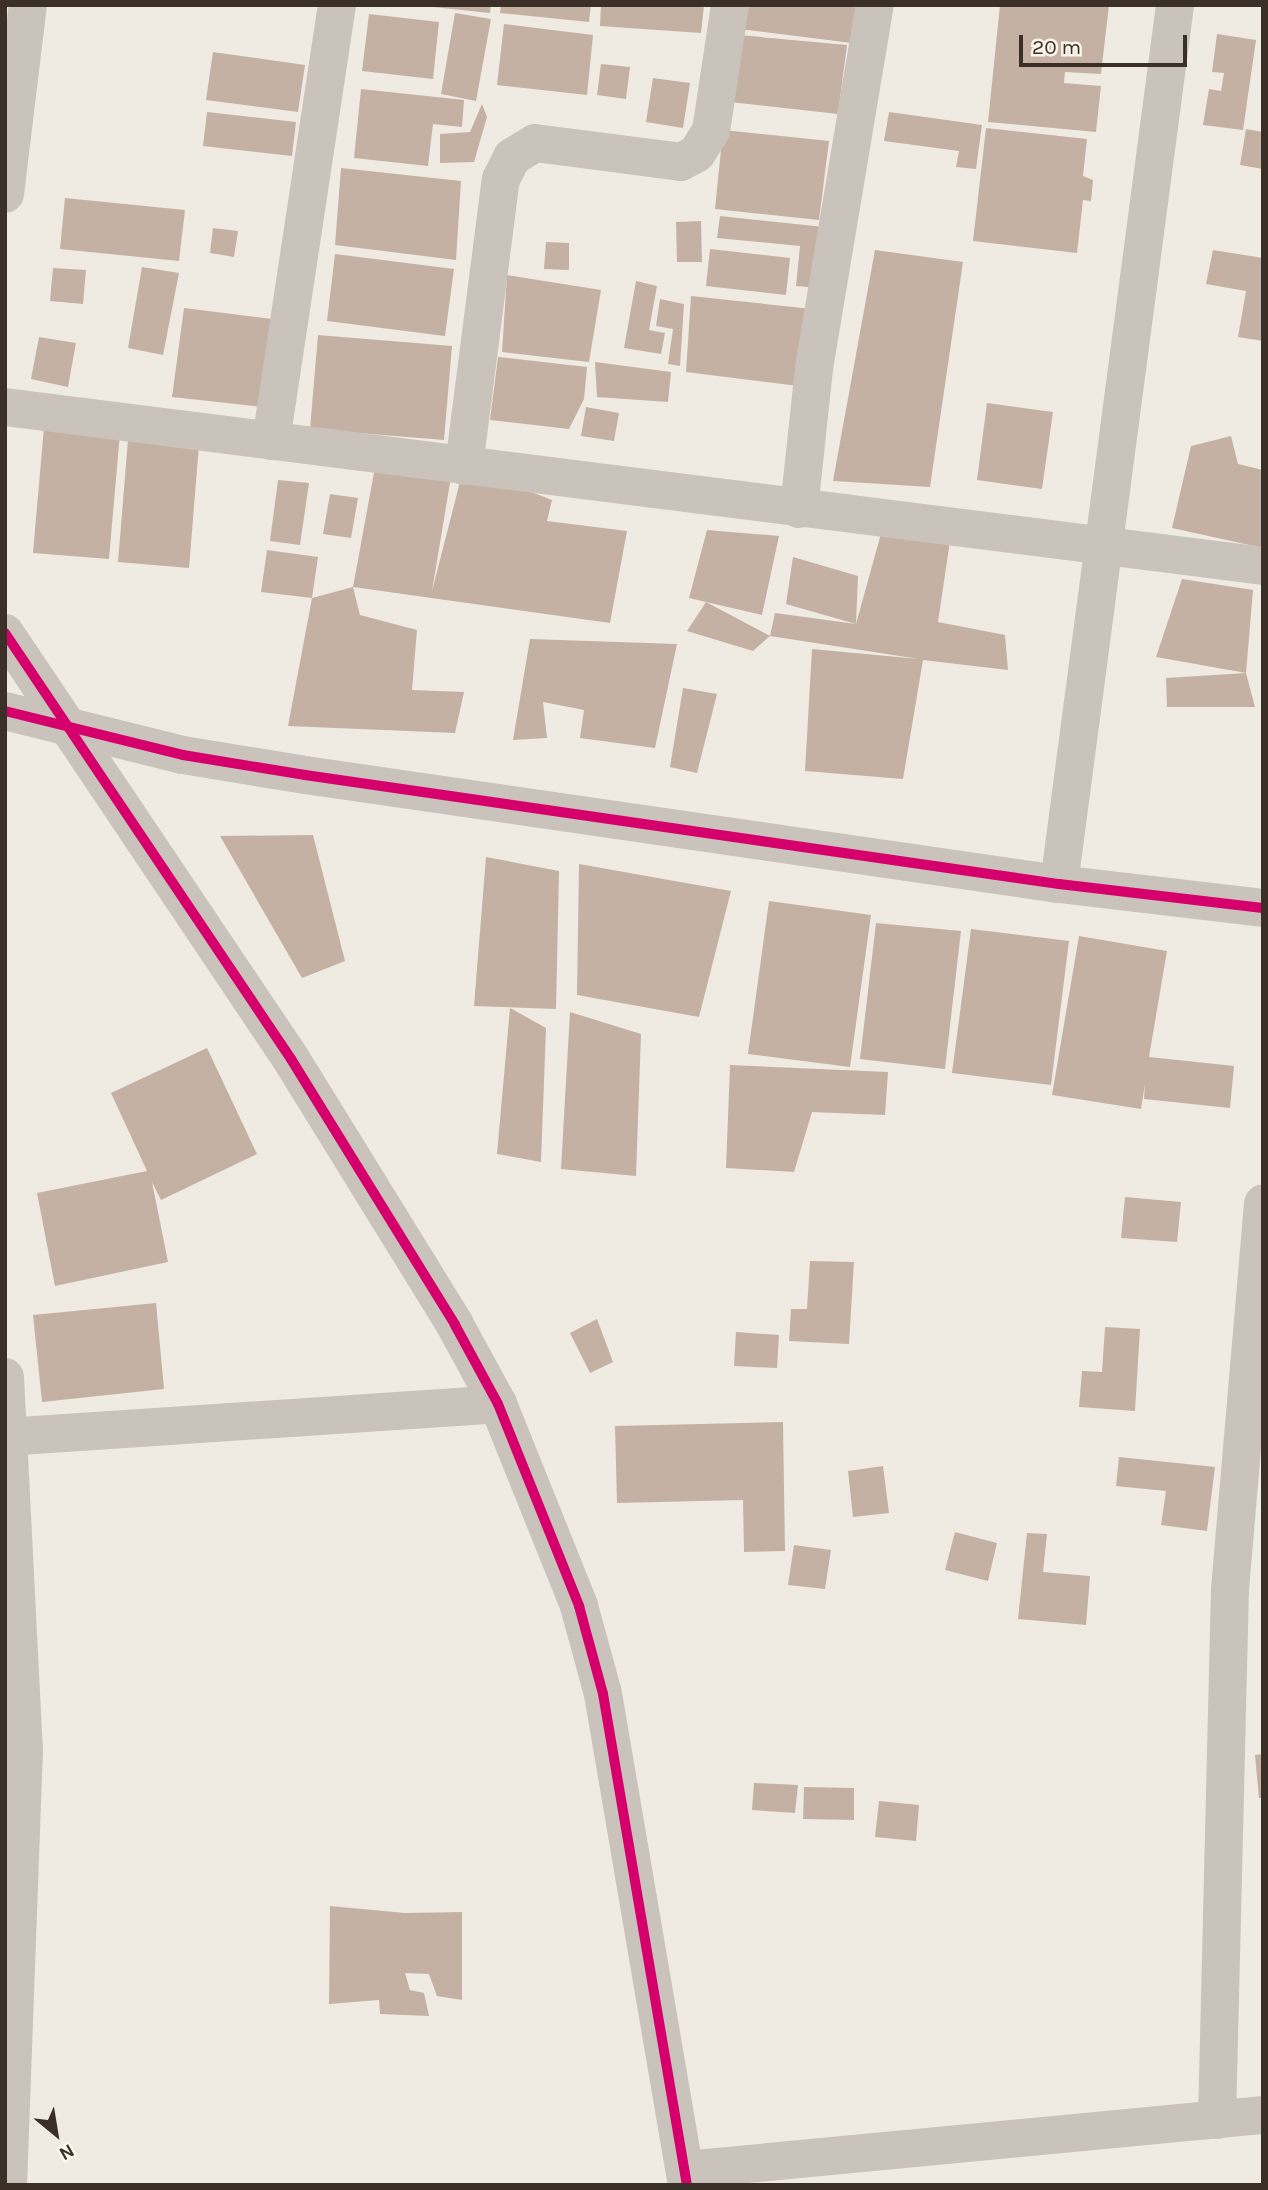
<!DOCTYPE html>
<html>
<head>
<meta charset="utf-8">
<style>
  body { margin:0 }
  #map { position:relative; width:1268px; height:2190px; overflow:hidden; background:#efebe3; font-family:Karla,sans-serif }
  div>[style] { position:absolute }
  [style*='--x'] { left:calc(var(--x)*1px); top:calc(var(--y)*1px); width:calc(var(--w)*1px); rotate:calc(var(--a)*1deg) }
  .building>* { inset:0; background:#c5b1a3 }
  .minor>* { height:38px; margin:-19px; padding:0 19px; transform-origin:19px; border-radius:19px; background:#c9c3bb }
  .cycleway>* { height:10px; margin:-5px; padding:0 5px; transform-origin:5px; border-radius:5px; background:#d6006c }
  span { translate:-50% -50%; white-space:nowrap; text-align:center; line-height:1.15; -webkit-text-stroke:7px #fcf6ea; paint-order:stroke }
  .frame { position:absolute; inset:0; border:7px solid #3a3028; pointer-events:none }
  .north { position:absolute; left:21px; top:2099px; width:70px; height:70px; -webkit-text-stroke:5px #fcf6ea; paint-order:stroke; rotate:150deg; font-size:19px; font-weight:700; line-height:28px; text-align:center; color:#3a3028 }
  .north::after { content:''; display:block; margin:auto; width:24px; height:32px; background:#3a3028; clip-path:polygon(50% 0,100% 100%,50% 72%,0 100%) }
  .scale { position:absolute; left:1019px; top:35px; width:168px; height:32px; box-sizing:border-box; border:4px solid #3a3028; border-top:0; padding-left:9px; font-size:21px; line-height:24px; white-space:nowrap; color:#3a3028; -webkit-text-stroke:5px #fcf6ea; paint-order:stroke }
</style>
</head>
<body>
<div id="map">
  <div class="building">
    <div style="clip-path:polygon(414px 5px,491px 5px,490px 13px)"></div>
    <div style="clip-path:polygon(501px 5px,591px 5px,589px 22px,500px 13px)"></div>
    <div style="clip-path:polygon(601px 5px,704px 5px,701px 33px,600px 26px)"></div>
    <div style="clip-path:polygon(741px 5px,862px 5px,860px 44px,739px 29px)"></div>
    <div style="clip-path:polygon(1000px 5px,1109px 5px,1101px 74px,1065px 72px,1064px 83px,1101px 86px,1096px 132px,988px 122px)"></div>
    <div style="clip-path:polygon(455px 13px,491px 19px,476px 101px,441px 94px)"></div>
    <div style="clip-path:polygon(369px 14px,439px 22px,433px 79px,362px 71px)"></div>
    <div style="clip-path:polygon(504px 24px,593px 35px,587px 95px,497px 85px)"></div>
    <div style="clip-path:polygon(1217px 34px,1256px 40px,1243px 130px,1203px 125px,1209px 89px,1221px 91px,1224px 73px,1212px 72px)"></div>
    <div style="clip-path:polygon(739px 35px,847px 45px,838px 114px,730px 102px)"></div>
    <div style="clip-path:polygon(213px 52px,305px 65px,298px 112px,206px 100px)"></div>
    <div style="clip-path:polygon(601px 64px,630px 67px,626px 99px,597px 95px)"></div>
    <div style="clip-path:polygon(653px 78px,690px 83px,683px 128px,646px 122px)"></div>
    <div style="clip-path:polygon(361px 89px,464px 100px,462px 127px,433px 124px,428px 166px,354px 158px)"></div>
    <div style="clip-path:polygon(482px 104px,487px 117px,474px 162px,440px 163px,440px 134px,470px 132px)"></div>
    <div style="clip-path:polygon(207px 112px,296px 122px,292px 156px,203px 146px)"></div>
    <div style="clip-path:polygon(889px 112px,982px 125px,976px 169px,956px 167px,959px 151px,884px 141px)"></div>
    <div style="clip-path:polygon(986px 128px,1087px 139px,1083px 176px,1093px 180px,1091px 201px,1083px 200px,1077px 253px,973px 241px)"></div>
    <div style="clip-path:polygon(1246px 129px,1263px 132px,1263px 169px,1240px 165px)"></div>
    <div style="clip-path:polygon(723px 130px,829px 141px,819px 220px,715px 209px)"></div>
    <div style="clip-path:polygon(341px 168px,461px 181px,456px 260px,335px 245px)"></div>
    <div style="clip-path:polygon(65px 198px,185px 210px,179px 261px,60px 249px)"></div>
    <div style="clip-path:polygon(720px 216px,824px 227px,818px 288px,796px 286px,800px 246px,717px 238px)"></div>
    <div style="clip-path:polygon(701px 221px,702px 262px,677px 262px,676px 222px)"></div>
    <div style="clip-path:polygon(213px 228px,238px 231px,234px 257px,210px 253px)"></div>
    <div style="clip-path:polygon(546px 242px,569px 243px,569px 270px,544px 269px)"></div>
    <div style="clip-path:polygon(710px 249px,790px 258px,786px 295px,706px 286px)"></div>
    <div style="clip-path:polygon(875px 250px,963px 262px,930px 487px,833px 481px)"></div>
    <div style="clip-path:polygon(1213px 250px,1263px 258px,1263px 341px,1238px 337px,1246px 291px,1206px 284px)"></div>
    <div style="clip-path:polygon(335px 254px,454px 269px,445px 336px,327px 321px)"></div>
    <div style="clip-path:polygon(142px 267px,179px 273px,163px 355px,128px 348px)"></div>
    <div style="clip-path:polygon(53px 268px,86px 270px,83px 304px,50px 301px)"></div>
    <div style="clip-path:polygon(507px 275px,601px 290px,589px 362px,502px 352px)"></div>
    <div style="clip-path:polygon(636px 281px,657px 286px,649px 330px,665px 333px,661px 354px,624px 348px)"></div>
    <div style="clip-path:polygon(691px 296px,812px 309px,807px 387px,686px 372px)"></div>
    <div style="clip-path:polygon(660px 299px,684px 304px,680px 366px,668px 364px,673px 329px,656px 326px)"></div>
    <div style="clip-path:polygon(184px 308px,272px 319px,262px 407px,172px 397px)"></div>
    <div style="clip-path:polygon(318px 335px,452px 346px,444px 440px,310px 429px)"></div>
    <div style="clip-path:polygon(39px 337px,76px 343px,68px 387px,31px 379px)"></div>
    <div style="clip-path:polygon(498px 357px,587px 367px,584px 399px,569px 429px,490px 420px)"></div>
    <div style="clip-path:polygon(595px 362px,671px 372px,668px 402px,597px 397px)"></div>
    <div style="clip-path:polygon(987px 403px,1053px 412px,1042px 489px,977px 480px)"></div>
    <div style="clip-path:polygon(586px 407px,619px 413px,614px 441px,581px 436px)"></div>
    <div style="clip-path:polygon(44px 427px,120px 433px,109px 559px,33px 553px)"></div>
    <div style="clip-path:polygon(1231px 436px,1238px 464px,1263px 470px,1263px 548px,1172px 528px,1191px 446px)"></div>
    <div style="clip-path:polygon(128px 440px,199px 445px,189px 568px,118px 562px)"></div>
    <div style="clip-path:polygon(464px 466px,552px 500px,547px 521px,627px 531px,610px 623px,353px 587px,375px 467px,451px 477px,432px 591px)"></div>
    <div style="clip-path:polygon(278px 480px,309px 483px,300px 545px,270px 541px)"></div>
    <div style="clip-path:polygon(330px 494px,358px 498px,351px 538px,323px 534px)"></div>
    <div style="clip-path:polygon(707px 530px,779px 536px,762px 615px,689px 598px)"></div>
    <div style="clip-path:polygon(882px 530px,950px 541px,938px 622px,1005px 635px,1008px 670px,923px 660px,903px 779px,805px 771px,812px 649px,919px 659px,770px 636px,775px 613px,856px 624px)"></div>
    <div style="clip-path:polygon(267px 550px,318px 557px,312px 598px,261px 592px)"></div>
    <div style="clip-path:polygon(793px 557px,858px 576px,856px 624px,786px 604px)"></div>
    <div style="clip-path:polygon(1182px 579px,1253px 590px,1246px 673px,1156px 657px)"></div>
    <div style="clip-path:polygon(353px 587px,360px 615px,417px 630px,412px 690px,464px 692px,455px 733px,288px 726px,312px 598px)"></div>
    <div style="clip-path:polygon(706px 602px,770px 636px,753px 651px,687px 631px)"></div>
    <div style="clip-path:polygon(530px 639px,677px 644px,655px 748px,580px 738px,584px 710px,543px 702px,547px 738px,513px 740px)"></div>
    <div style="clip-path:polygon(1246px 673px,1255px 707px,1167px 707px,1166px 678px)"></div>
    <div style="clip-path:polygon(683px 688px,717px 694px,697px 773px,670px 767px)"></div>
    <div style="clip-path:polygon(313px 835px,345px 961px,302px 978px,220px 836px)"></div>
    <div style="clip-path:polygon(486px 857px,559px 871px,556px 1009px,474px 1006px)"></div>
    <div style="clip-path:polygon(579px 864px,731px 891px,699px 1017px,577px 995px)"></div>
    <div style="clip-path:polygon(769px 901px,871px 915px,850px 1067px,748px 1054px)"></div>
    <div style="clip-path:polygon(876px 923px,961px 931px,945px 1069px,860px 1059px)"></div>
    <div style="clip-path:polygon(971px 929px,1069px 941px,1051px 1085px,952px 1073px)"></div>
    <div style="clip-path:polygon(1079px 936px,1167px 951px,1149px 1057px,1234px 1066px,1230px 1108px,1144px 1099px,1145px 1084px,1141px 1109px,1052px 1095px)"></div>
    <div style="clip-path:polygon(510px 1008px,546px 1028px,541px 1162px,497px 1154px)"></div>
    <div style="clip-path:polygon(570px 1012px,641px 1034px,636px 1176px,561px 1169px)"></div>
    <div style="clip-path:polygon(207px 1048px,257px 1154px,161px 1200px,152px 1182px,168px 1262px,55px 1286px,37px 1193px,147px 1171px,111px 1093px)"></div>
    <div style="clip-path:polygon(730px 1065px,888px 1072px,885px 1115px,812px 1112px,794px 1172px,726px 1168px)"></div>
    <div style="clip-path:polygon(1125px 1197px,1181px 1202px,1177px 1242px,1121px 1238px)"></div>
    <div style="clip-path:polygon(810px 1261px,854px 1262px,849px 1344px,789px 1341px,791px 1309px,807px 1309px)"></div>
    <div style="clip-path:polygon(156px 1303px,164px 1389px,42px 1402px,33px 1315px)"></div>
    <div style="clip-path:polygon(597px 1319px,613px 1362px,590px 1373px,570px 1333px)"></div>
    <div style="clip-path:polygon(1105px 1327px,1140px 1329px,1135px 1411px,1079px 1407px,1082px 1371px,1102px 1372px)"></div>
    <div style="clip-path:polygon(736px 1332px,779px 1335px,777px 1368px,734px 1366px)"></div>
    <div style="clip-path:polygon(783px 1422px,785px 1551px,744px 1552px,743px 1500px,617px 1503px,615px 1426px)"></div>
    <div style="clip-path:polygon(1119px 1457px,1215px 1467px,1207px 1531px,1161px 1525px,1166px 1491px,1116px 1486px)"></div>
    <div style="clip-path:polygon(883px 1466px,889px 1513px,853px 1517px,848px 1471px)"></div>
    <div style="clip-path:polygon(955px 1532px,997px 1543px,988px 1581px,945px 1570px)"></div>
    <div style="clip-path:polygon(1027px 1533px,1047px 1534px,1043px 1572px,1090px 1576px,1086px 1625px,1018px 1619px)"></div>
    <div style="clip-path:polygon(794px 1545px,831px 1550px,825px 1589px,788px 1585px)"></div>
    <div style="clip-path:polygon(1263px 1754px,1263px 1798px,1259px 1798px,1255px 1755px)"></div>
    <div style="clip-path:polygon(754px 1783px,798px 1785px,795px 1813px,752px 1810px)"></div>
    <div style="clip-path:polygon(804px 1787px,854px 1788px,854px 1820px,803px 1819px)"></div>
    <div style="clip-path:polygon(879px 1801px,919px 1805px,916px 1841px,875px 1837px)"></div>
    <div style="clip-path:polygon(330px 1906px,405px 1913px,462px 1912px,462px 2000px,437px 1996px,429px 1974px,405px 1973px,410px 1990px,424px 1993px,429px 2016px,380px 2014px,379px 2000px,329px 2004px)"></div>
  </div>
  <div class="minor">
    <div style="--x:5;--y:194;--w:190;--a:-83.1"></div>
    <div style="--x:5;--y:407;--w:1268;--a:7.2"></div>
    <div style="--x:271;--y:441;--w:441;--a:-81.4"></div>
    <div style="--x:464;--y:466;--w:289;--a:-82.7"></div>
    <div style="--x:501;--y:179;--w:25;--a:-63"></div>
    <div style="--x:512;--y:157;--w:27;--a:-31"></div>
    <div style="--x:535;--y:143;--w:147;--a:7.4"></div>
    <div style="--x:681;--y:162;--w:18;--a:-29"></div>
    <div style="--x:697;--y:153;--w:26;--a:-58"></div>
    <div style="--x:711;--y:131;--w:127;--a:-81.4"></div>
    <div style="--x:799;--y:509;--w:142;--a:-83.9"></div>
    <div style="--x:814;--y:368;--w:368;--a:-80.5"></div>
    <div style="--x:5;--y:633;--w:513;--a:56.12"></div>
    <div style="--x:291;--y:1059;--w:312;--a:58.3"></div>
    <div style="--x:455;--y:1325;--w:90;--a:61.4"></div>
    <div style="--x:498;--y:1404;--w:218;--a:68.1"></div>
    <div style="--x:579;--y:1606;--w:91;--a:74.7"></div>
    <div style="--x:603;--y:1694;--w:498;--a:80.3"></div>
    <div style="--x:5;--y:711;--w:183;--a:13.9"></div>
    <div style="--x:183;--y:755;--w:124;--a:9.3"></div>
    <div style="--x:305;--y:775;--w:762;--a:8.23"></div>
    <div style="--x:1059;--y:884;--w:205;--a:6.7"></div>
    <div style="--x:1059;--y:884;--w:887;--a:-82.48"></div>
    <div style="--x:5;--y:1377;--w:372;--a:87.1"></div>
    <div style="--x:24;--y:1749;--w:436;--a:92.1"></div>
    <div style="--x:5;--y:1437;--w:494;--a:-3.8"></div>
    <div style="--x:1217;--y:2120;--w:531;--a:-88.6"></div>
    <div style="--x:1230;--y:1589;--w:387;--a:-85.1"></div>
    <div style="--x:685;--y:2170;--w:581;--a:-5.44"></div>
  </div>
  <div class="cycleway">
    <div style="--x:5;--y:633;--w:513;--a:56.12"></div>
    <div style="--x:291;--y:1059;--w:312;--a:58.3"></div>
    <div style="--x:455;--y:1325;--w:90;--a:61.4"></div>
    <div style="--x:498;--y:1404;--w:218;--a:68.1"></div>
    <div style="--x:579;--y:1606;--w:91;--a:74.7"></div>
    <div style="--x:603;--y:1694;--w:498;--a:80.3"></div>
    <div style="--x:5;--y:711;--w:183;--a:13.9"></div>
    <div style="--x:183;--y:755;--w:124;--a:9.3"></div>
    <div style="--x:305;--y:775;--w:762;--a:8.23"></div>
    <div style="--x:1059;--y:884;--w:205;--a:6.7"></div>
  </div>
  <div class="frame"></div>
  <div class="north">N</div>
  <div class="scale">20 m</div>
</div>
</body>
</html>
